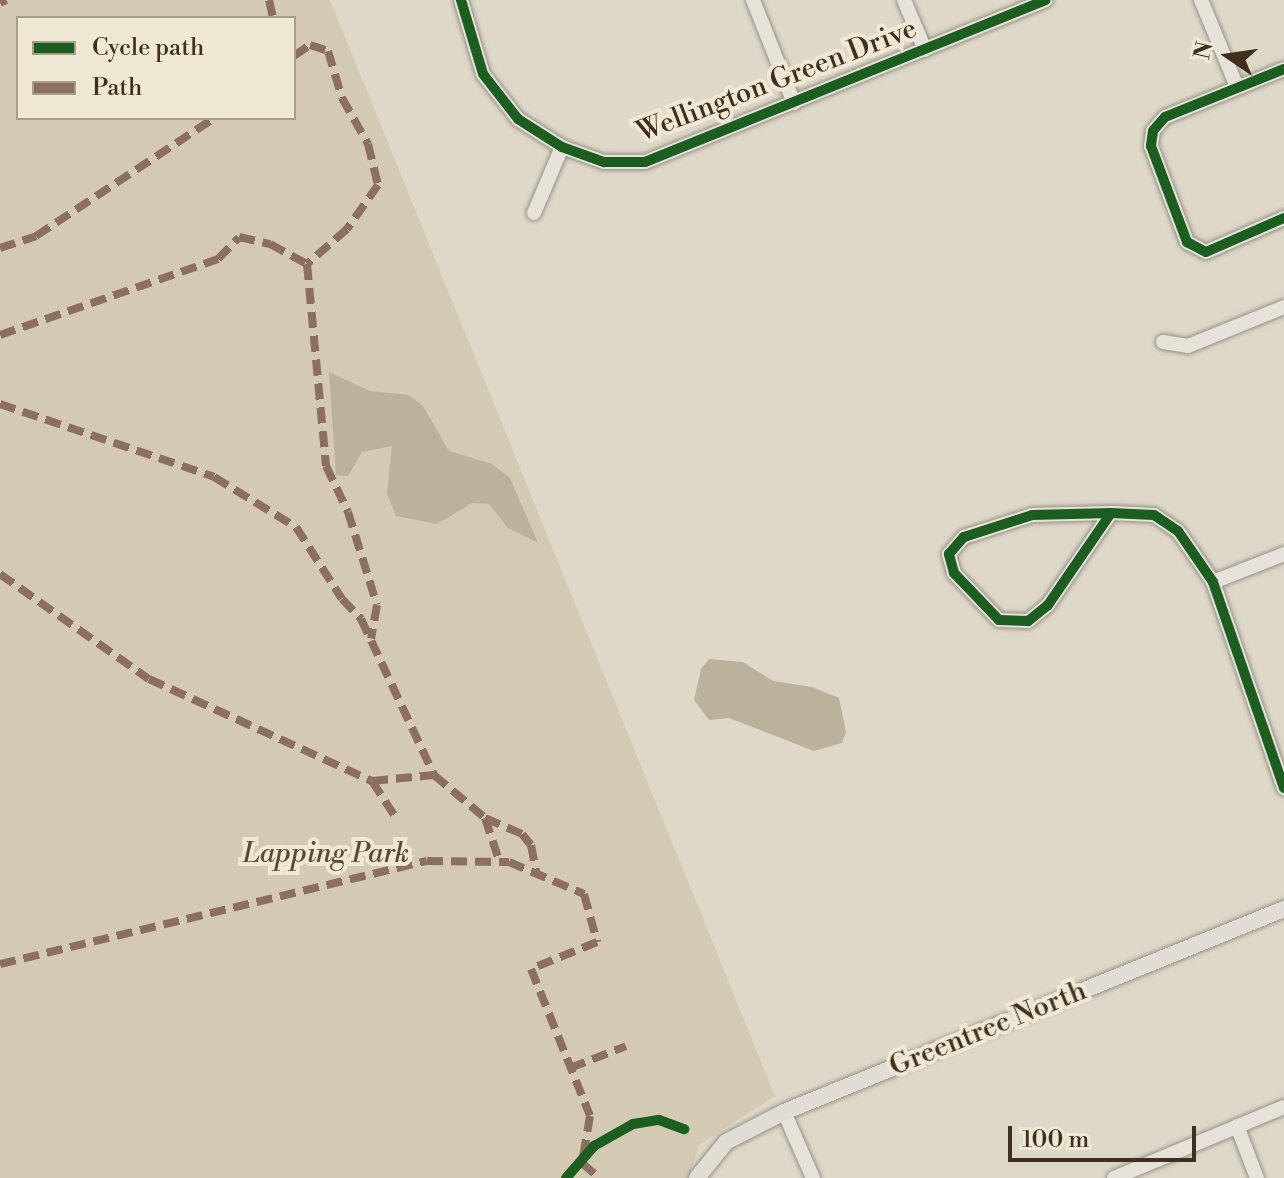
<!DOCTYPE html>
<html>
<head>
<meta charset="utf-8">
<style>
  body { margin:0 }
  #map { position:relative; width:1284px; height:1178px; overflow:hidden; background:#ded8c8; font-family:"Libre Bodoni",serif }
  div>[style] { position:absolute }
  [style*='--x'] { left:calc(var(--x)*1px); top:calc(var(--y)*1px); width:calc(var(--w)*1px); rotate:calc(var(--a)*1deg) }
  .green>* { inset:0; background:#d4cab4 }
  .water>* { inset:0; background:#bcb29b }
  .roads { filter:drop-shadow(0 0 2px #989287) drop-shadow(0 0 2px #989287) }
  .minor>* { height:14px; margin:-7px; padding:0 7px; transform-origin:7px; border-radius:7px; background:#e6e2da }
  .major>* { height:16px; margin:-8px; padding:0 8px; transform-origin:8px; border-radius:8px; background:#e1ddd4 }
  .quiet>* { height:8px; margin-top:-4px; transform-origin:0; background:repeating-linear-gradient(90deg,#8d6e63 0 16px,transparent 0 24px) }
  .cycleway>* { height:10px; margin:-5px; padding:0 5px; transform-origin:5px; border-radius:5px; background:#1b5e20 }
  span { translate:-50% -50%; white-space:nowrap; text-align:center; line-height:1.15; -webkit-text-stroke:8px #efe8d5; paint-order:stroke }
  .street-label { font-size:28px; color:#402f1c }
  .park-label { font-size:28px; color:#5c4c37; font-style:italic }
  .legend { position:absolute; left:16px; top:16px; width:280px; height:104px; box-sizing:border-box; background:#efe8d5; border:2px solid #a99e8b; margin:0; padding:10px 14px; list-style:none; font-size:24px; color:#402f1c }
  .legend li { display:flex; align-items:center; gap:16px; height:40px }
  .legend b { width:40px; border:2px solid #a99e8b }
  .north { position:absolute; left:1188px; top:16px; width:80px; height:80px; -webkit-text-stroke:6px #efe8d5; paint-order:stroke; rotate:283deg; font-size:22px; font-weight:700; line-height:32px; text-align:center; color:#402f1c }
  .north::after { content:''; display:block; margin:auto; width:28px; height:36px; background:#402f1c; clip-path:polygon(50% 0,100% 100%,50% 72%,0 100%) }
  .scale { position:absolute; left:1008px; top:1126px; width:188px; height:36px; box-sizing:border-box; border:4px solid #402f1c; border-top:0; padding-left:10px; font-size:24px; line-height:28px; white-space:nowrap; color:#402f1c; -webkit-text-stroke:6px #efe8d5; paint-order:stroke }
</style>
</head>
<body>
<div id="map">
  <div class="green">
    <div style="clip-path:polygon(evenodd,0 0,330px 0,775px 1096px,699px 1145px,689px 1178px,0 1178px,0 0,18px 18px,294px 18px,294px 118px,18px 118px,18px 18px)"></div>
  </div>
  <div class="water">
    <div style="clip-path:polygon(329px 372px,370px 391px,409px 395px,423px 406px,449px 451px,492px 464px,510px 478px,538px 543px,508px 528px,489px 504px,472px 503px,437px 524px,396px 516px,387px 494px,392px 446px,362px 452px,348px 476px,336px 475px)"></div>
    <div style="clip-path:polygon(709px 659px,743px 662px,773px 681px,812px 687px,839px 698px,846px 732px,842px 743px,814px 751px,729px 718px,709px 720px,694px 700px,701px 669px)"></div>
  </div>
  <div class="roads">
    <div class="minor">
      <div style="--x:461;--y:0;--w:77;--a:73.4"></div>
      <div style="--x:483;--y:74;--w:57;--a:52.1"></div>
      <div style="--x:518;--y:119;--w:52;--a:32.5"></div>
      <div style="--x:562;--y:147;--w:45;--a:19.7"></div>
      <div style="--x:604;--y:162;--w:41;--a:0"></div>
      <div style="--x:645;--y:162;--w:432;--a:-22"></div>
      <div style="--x:753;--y:0;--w:111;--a:68.3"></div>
      <div style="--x:904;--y:0;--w:54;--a:67.2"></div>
      <div style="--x:1201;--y:0;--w:94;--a:67.5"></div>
      <div style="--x:1284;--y:69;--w:128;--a:158"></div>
      <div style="--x:1165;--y:117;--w:18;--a:131"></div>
      <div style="--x:1153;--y:131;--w:15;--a:98"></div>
      <div style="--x:1151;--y:146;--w:103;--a:69.4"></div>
      <div style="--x:1187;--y:242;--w:21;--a:28"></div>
      <div style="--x:1206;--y:252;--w:85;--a:-23.6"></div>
      <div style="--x:534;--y:213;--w:72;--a:-67"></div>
      <div style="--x:1163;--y:342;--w:25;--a:9"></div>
      <div style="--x:1188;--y:346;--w:104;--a:-22.1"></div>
      <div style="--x:1111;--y:513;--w:112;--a:124.4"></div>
      <div style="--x:1048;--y:605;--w:26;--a:141"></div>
      <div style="--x:1028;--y:621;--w:29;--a:-178"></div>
      <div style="--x:999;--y:620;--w:65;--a:-133.8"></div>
      <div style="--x:954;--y:573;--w:20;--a:-105"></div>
      <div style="--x:949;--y:554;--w:23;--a:-49"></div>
      <div style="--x:964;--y:537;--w:71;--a:-17.9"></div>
      <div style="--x:1032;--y:515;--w:79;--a:-1.5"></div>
      <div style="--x:1111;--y:513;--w:43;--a:2.7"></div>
      <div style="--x:1154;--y:515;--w:29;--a:34"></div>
      <div style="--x:1178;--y:531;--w:62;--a:55.5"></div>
      <div style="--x:1213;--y:582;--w:218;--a:71"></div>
      <div style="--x:1213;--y:582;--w:76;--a:-21.5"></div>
      <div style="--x:784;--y:1112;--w:72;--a:66.3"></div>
      <div style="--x:1237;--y:1126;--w:56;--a:69"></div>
      <div style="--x:1114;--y:1178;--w:184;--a:-22.7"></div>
    </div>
    <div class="major">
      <div style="--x:697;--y:1178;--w:46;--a:-51.1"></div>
      <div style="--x:726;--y:1142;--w:65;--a:-27.3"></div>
      <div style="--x:784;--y:1112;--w:540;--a:-22.1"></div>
    </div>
  </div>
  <div class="quiet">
    <div style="--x:269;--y:0;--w:18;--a:77"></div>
    <div style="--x:0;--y:3;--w:7;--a:-27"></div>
    <div style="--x:294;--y:56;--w:19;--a:-35"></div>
    <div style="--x:310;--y:45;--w:19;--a:18"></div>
    <div style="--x:328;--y:51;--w:49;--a:73.4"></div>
    <div style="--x:342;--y:98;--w:53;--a:60.5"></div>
    <div style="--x:368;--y:144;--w:42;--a:76.3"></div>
    <div style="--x:378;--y:185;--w:54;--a:125.2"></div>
    <div style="--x:347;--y:229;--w:53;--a:138.8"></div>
    <div style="--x:0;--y:248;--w:38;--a:-18"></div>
    <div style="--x:36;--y:236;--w:214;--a:-33.5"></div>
    <div style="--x:307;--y:264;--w:203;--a:84.6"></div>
    <div style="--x:326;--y:466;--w:51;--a:64.4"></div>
    <div style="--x:348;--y:512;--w:97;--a:72.7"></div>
    <div style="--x:377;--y:605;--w:34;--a:100"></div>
    <div style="--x:0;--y:335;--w:231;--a:-19.2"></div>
    <div style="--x:218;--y:259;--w:30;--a:-46"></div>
    <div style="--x:239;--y:237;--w:32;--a:13"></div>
    <div style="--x:270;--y:244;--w:42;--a:28.4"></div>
    <div style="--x:0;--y:404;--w:226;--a:18.8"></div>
    <div style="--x:214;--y:477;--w:96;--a:31.4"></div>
    <div style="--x:296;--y:527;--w:85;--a:57.4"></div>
    <div style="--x:342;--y:599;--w:28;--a:46"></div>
    <div style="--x:361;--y:619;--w:172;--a:64.9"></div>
    <div style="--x:0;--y:574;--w:182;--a:35.2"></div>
    <div style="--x:149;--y:679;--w:245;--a:24.6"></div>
    <div style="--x:372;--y:781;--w:44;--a:57"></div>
    <div style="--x:372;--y:781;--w:62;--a:-5.5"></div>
    <div style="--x:434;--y:775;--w:67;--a:40.1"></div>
    <div style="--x:485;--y:818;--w:44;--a:71.6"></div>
    <div style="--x:485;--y:818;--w:40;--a:23.4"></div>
    <div style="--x:522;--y:834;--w:14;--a:51"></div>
    <div style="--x:531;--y:845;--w:31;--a:79"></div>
    <div style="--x:0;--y:964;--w:439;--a:-13.6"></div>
    <div style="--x:427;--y:861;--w:82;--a:0.7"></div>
    <div style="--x:509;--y:862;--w:82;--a:23.1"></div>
    <div style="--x:584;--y:894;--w:50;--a:74.8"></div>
    <div style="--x:597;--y:942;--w:71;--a:157.8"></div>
    <div style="--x:531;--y:969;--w:158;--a:68.1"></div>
    <div style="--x:590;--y:1116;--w:48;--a:99.7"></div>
    <div style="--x:582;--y:1163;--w:23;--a:41"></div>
    <div style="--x:570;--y:1068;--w:60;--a:-21.4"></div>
  </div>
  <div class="cycleway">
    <div style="--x:461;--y:0;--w:77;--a:73.4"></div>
    <div style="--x:483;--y:74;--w:57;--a:52.1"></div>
    <div style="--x:518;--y:119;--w:52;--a:32.5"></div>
    <div style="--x:562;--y:147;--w:45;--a:19.7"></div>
    <div style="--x:604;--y:162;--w:41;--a:0"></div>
    <div style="--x:645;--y:162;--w:432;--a:-22"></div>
    <div style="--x:1284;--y:69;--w:128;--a:158"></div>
    <div style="--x:1165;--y:117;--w:18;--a:131"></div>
    <div style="--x:1153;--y:131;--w:15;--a:98"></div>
    <div style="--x:1151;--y:146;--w:103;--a:69.4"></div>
    <div style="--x:1187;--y:242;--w:21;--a:28"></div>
    <div style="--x:1206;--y:252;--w:85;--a:-23.6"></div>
    <div style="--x:1111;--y:513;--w:112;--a:124.4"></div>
    <div style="--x:1048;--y:605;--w:26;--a:141"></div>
    <div style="--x:1028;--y:621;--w:29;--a:-178"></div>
    <div style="--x:999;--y:620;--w:65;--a:-133.8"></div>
    <div style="--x:954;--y:573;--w:20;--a:-105"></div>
    <div style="--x:949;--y:554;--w:23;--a:-49"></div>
    <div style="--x:964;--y:537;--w:71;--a:-17.9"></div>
    <div style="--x:1032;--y:515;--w:79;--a:-1.5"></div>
    <div style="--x:1111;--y:513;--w:43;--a:2.7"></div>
    <div style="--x:1154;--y:515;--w:29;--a:34"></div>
    <div style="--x:1178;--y:531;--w:62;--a:55.5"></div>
    <div style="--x:1213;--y:582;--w:218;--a:71"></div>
    <div style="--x:566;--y:1178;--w:43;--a:-48.8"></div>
    <div style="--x:594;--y:1146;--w:45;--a:-29.4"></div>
    <div style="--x:633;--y:1124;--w:26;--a:-9"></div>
    <div style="--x:659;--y:1120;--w:27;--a:20"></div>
  </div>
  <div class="street-label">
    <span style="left:777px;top:81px;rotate:-21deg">Wellington Green Drive</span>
    <span style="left:988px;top:1029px;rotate:-22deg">Greentree North</span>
  </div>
  <div class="park-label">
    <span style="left:326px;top:854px">Lapping Park</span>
  </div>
  <ul class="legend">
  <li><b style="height:10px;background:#1b5e20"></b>Cycle path</li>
  <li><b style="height:10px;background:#8d6e63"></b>Path</li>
  </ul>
  <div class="north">N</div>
  <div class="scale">100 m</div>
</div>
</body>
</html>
